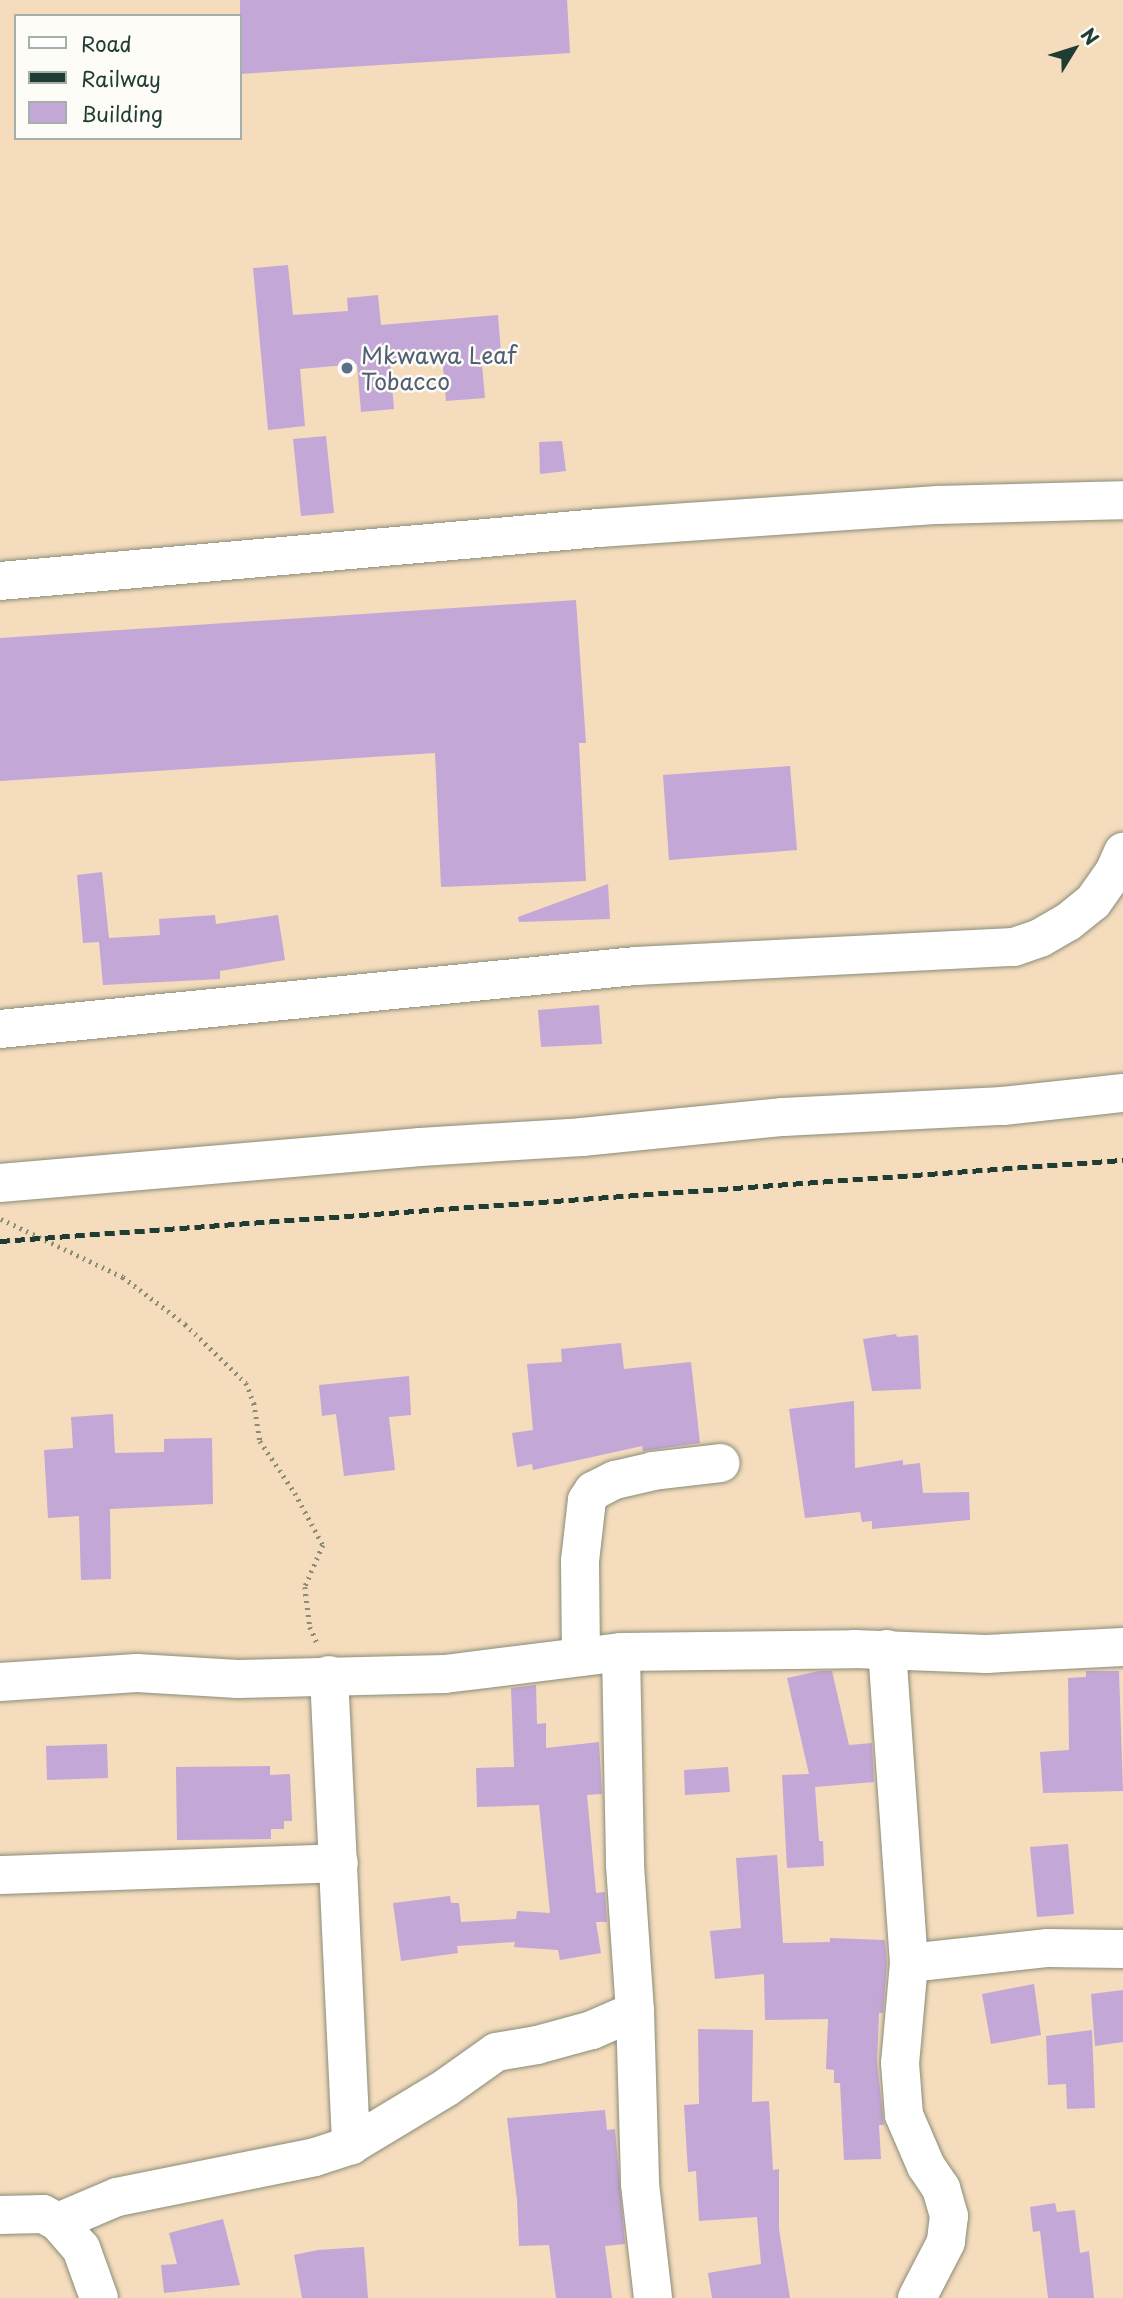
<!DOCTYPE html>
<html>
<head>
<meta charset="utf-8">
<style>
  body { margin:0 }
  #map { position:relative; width:1123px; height:2298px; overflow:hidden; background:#f4dcbd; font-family:"Playpen Sans",sans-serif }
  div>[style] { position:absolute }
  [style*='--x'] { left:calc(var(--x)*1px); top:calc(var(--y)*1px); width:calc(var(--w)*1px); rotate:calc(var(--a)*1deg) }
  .building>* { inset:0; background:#c3a7d6 }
  .path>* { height:4.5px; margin-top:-2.25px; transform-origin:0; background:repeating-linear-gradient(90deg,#8a8c78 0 2px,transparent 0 7px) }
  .roads { filter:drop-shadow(0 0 2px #8a8c78) drop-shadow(0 0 2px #8a8c78) }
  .minor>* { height:38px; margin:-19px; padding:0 19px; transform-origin:19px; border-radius:19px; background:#fff }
  .rail>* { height:5px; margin-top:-2.5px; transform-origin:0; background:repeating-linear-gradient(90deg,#1f3d34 0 10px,transparent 0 15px) }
  .dots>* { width:19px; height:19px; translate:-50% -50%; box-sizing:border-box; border:4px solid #fdfcf7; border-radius:50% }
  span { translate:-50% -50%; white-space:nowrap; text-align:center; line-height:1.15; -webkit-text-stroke:5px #fdfcf7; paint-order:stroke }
  .service-label { font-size:23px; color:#4e5e75 }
  .left { translate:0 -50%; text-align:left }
  .legend { position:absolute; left:14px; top:14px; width:228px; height:126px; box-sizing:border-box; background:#fdfcf7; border:2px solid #a4b0a9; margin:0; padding:9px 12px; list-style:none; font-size:21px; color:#1f3d34 }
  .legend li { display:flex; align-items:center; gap:14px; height:35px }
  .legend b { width:35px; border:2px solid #a4b0a9 }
  .north { position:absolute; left:1039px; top:14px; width:70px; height:70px; -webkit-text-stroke:5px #fdfcf7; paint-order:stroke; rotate:52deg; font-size:19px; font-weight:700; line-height:28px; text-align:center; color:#1f3d34 }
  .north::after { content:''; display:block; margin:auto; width:24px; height:32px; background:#1f3d34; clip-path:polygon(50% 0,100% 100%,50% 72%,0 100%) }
</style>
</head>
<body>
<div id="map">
  <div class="building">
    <div style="clip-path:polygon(240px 0,567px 0,570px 53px,240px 74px)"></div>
    <div style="clip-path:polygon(288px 265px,293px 315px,348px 311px,347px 298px,378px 295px,381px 325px,498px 315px,501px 352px,481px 354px,485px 398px,446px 401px,442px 357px,390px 362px,394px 409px,361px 412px,357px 364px,300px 369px,305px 426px,268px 430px,253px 268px)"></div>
    <div style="clip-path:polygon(326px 436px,334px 513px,301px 516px,293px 439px)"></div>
    <div style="clip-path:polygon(562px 441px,566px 471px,540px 474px,539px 442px)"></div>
    <div style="clip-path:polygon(576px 600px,586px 743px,579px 743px,586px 881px,441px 887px,435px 753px,0 781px,0 638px)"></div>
    <div style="clip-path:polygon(790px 766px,797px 850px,669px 860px,663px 775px)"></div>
    <div style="clip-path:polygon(102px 872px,109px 938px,160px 935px,159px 919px,215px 915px,216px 924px,278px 915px,285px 960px,220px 971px,220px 979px,103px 985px,99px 942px,83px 943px,77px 875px)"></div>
    <div style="clip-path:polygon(608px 884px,610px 919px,519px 922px,518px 917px)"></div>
    <div style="clip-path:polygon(599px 1005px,602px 1044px,541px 1047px,538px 1010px)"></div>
    <div style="clip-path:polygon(896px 1334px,897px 1337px,918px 1335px,921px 1389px,872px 1391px,863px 1339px)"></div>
    <div style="clip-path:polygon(621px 1343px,624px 1369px,691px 1362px,700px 1443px,643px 1451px,642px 1446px,533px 1470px,532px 1464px,517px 1467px,512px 1433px,533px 1430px,527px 1364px,562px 1362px,561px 1349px)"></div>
    <div style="clip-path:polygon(409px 1376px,411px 1415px,389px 1417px,395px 1470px,344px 1476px,336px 1414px,322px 1416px,319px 1385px)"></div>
    <div style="clip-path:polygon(854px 1401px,855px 1468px,903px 1460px,903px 1465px,920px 1463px,923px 1493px,969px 1492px,970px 1520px,872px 1529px,872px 1521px,862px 1522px,860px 1512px,805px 1518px,789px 1409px)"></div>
    <div style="clip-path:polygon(113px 1414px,115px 1453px,164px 1452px,164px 1439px,212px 1438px,213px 1504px,110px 1509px,111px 1579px,81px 1580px,79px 1516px,48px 1518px,44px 1450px,73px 1448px,71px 1417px)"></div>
    <div style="clip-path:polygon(819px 1671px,832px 1671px,849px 1745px,872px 1743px,874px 1782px,815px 1787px,819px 1841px,823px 1841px,824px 1866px,787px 1868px,782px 1775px,809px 1774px,787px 1678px)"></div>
    <div style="clip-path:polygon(1086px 1671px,1119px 1671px,1123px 1791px,1043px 1793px,1040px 1752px,1069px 1750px,1068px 1678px,1086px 1677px)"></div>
    <div style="clip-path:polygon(536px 1685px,537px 1724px,546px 1723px,546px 1748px,599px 1742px,602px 1794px,587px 1795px,596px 1893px,605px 1892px,607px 1922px,596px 1922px,601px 1953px,560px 1960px,558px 1950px,514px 1947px,515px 1942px,457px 1946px,458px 1953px,401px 1961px,393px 1903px,450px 1896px,451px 1903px,459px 1903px,461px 1922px,516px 1919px,517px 1911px,550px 1913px,539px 1805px,477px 1807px,476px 1768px,514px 1767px,511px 1688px)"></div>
    <div style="clip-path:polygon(107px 1744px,108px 1778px,47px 1780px,46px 1746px)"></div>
    <div style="clip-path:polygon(270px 1766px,270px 1775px,290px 1774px,292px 1821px,284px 1821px,284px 1829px,271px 1829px,271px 1839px,177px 1840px,176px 1767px)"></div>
    <div style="clip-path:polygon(728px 1767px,730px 1792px,685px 1795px,684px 1770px)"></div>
    <div style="clip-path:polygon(1068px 1844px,1074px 1914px,1037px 1917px,1030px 1847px)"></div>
    <div style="clip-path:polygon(777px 1855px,783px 1943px,830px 1942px,830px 1938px,885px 1940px,887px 1963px,883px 2013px,879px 2013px,877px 2062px,884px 2125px,879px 2125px,881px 2159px,844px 2160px,840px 2083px,834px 2083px,834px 2070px,826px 2069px,828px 2019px,765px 2020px,764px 1974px,715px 1979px,710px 1931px,741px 1928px,736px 1858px)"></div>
    <div style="clip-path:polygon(1034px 1984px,1041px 2035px,991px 2044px,982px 1994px)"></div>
    <div style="clip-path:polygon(1123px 1990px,1123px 2042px,1095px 2046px,1091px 1994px)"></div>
    <div style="clip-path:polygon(698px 2029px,753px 2030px,752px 2102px,769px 2101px,773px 2170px,779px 2169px,779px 2229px,790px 2298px,712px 2298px,708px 2273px,761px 2264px,757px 2217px,699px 2221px,696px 2171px,688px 2172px,684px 2105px,699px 2104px)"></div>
    <div style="clip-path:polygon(1092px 2030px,1095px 2108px,1067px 2109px,1066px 2084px,1048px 2085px,1046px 2036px)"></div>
    <div style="clip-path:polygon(605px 2110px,607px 2130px,615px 2129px,625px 2244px,605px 2246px,612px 2298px,556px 2298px,549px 2245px,519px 2246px,517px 2200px,507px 2118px)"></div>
    <div style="clip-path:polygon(1055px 2203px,1057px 2212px,1075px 2210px,1080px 2253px,1089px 2251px,1094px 2298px,1048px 2298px,1040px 2231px,1033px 2232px,1030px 2207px)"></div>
    <div style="clip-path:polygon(223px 2219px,240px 2285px,164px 2293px,161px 2265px,177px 2264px,169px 2233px)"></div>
    <div style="clip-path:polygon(364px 2247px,368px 2298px,302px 2298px,294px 2255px,318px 2250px)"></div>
  </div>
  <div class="path">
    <div style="--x:1;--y:1219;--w:135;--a:25.4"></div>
    <div style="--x:123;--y:1277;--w:78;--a:37.2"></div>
    <div style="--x:185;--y:1324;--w:85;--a:44"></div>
    <div style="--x:246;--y:1383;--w:22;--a:68"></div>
    <div style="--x:254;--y:1403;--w:38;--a:81"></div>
    <div style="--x:260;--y:1441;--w:63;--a:56.1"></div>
    <div style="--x:295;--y:1493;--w:59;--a:61.7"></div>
    <div style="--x:323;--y:1545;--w:46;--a:113.2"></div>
    <div style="--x:305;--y:1587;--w:40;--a:82.9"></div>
    <div style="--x:310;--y:1627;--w:17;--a:66"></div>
  </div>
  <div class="roads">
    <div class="minor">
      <div style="--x:0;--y:581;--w:601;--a:-5.06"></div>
      <div style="--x:599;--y:528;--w:340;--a:-3.9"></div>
      <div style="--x:938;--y:505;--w:185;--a:-1.5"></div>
      <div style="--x:0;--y:1029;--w:639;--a:-5.66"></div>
      <div style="--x:636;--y:966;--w:378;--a:-2.9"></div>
      <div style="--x:1014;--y:947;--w:28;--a:-19"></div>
      <div style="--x:1040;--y:938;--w:32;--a:-30"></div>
      <div style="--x:1068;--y:922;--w:32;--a:-39"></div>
      <div style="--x:1093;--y:902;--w:39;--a:-55"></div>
      <div style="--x:1115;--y:870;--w:20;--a:-66"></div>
      <div style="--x:0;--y:1183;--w:422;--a:-4.9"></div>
      <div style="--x:420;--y:1147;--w:162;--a:-3.5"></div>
      <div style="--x:582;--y:1137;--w:202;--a:-5.7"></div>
      <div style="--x:783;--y:1117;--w:220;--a:-2.9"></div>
      <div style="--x:1003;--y:1106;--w:121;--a:-6.2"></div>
      <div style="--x:887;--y:1649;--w:315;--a:86"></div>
      <div style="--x:909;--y:1963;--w:100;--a:95.1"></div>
      <div style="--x:900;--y:2063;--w:52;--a:85.6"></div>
      <div style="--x:904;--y:2115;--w:56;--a:66.7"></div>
      <div style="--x:926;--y:2166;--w:27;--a:56"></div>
      <div style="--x:941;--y:2188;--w:29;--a:74"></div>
      <div style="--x:949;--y:2216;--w:26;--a:97"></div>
      <div style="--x:946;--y:2242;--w:63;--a:117.4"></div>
      <div style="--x:621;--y:1652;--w:213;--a:88.9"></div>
      <div style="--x:625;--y:1865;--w:146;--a:86.1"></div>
      <div style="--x:635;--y:2011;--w:173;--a:88.3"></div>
      <div style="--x:640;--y:2184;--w:115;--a:83.5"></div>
      <div style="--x:581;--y:1657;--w:96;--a:-90.6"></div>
      <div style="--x:580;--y:1561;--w:61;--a:-83.5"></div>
      <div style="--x:587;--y:1500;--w:11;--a:-56"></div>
      <div style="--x:593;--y:1491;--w:25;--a:-27"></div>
      <div style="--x:615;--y:1480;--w:39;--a:-13"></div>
      <div style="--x:653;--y:1471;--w:68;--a:-6.7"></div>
      <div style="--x:329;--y:1675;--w:471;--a:87.3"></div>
      <div style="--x:0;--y:1682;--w:137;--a:-3.8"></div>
      <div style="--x:137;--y:1673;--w:101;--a:3.4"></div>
      <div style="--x:238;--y:1679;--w:207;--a:-1.4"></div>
      <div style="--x:445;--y:1674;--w:177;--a:-7.1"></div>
      <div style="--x:621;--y:1652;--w:233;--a:-0.7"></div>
      <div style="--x:854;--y:1649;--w:132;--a:2.2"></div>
      <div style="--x:986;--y:1654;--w:137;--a:-2.9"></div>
      <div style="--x:0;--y:1875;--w:339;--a:-2"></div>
      <div style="--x:909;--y:1963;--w:140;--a:-6.2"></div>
      <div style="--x:1048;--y:1948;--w:75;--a:0.8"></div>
      <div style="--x:0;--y:2215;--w:43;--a:-1.3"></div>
      <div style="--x:43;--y:2214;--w:17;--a:28"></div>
      <div style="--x:58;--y:2222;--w:35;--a:49"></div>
      <div style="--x:81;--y:2248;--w:53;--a:70.2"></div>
      <div style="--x:58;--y:2222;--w:64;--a:-23"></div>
      <div style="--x:117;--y:2197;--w:202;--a:-11.4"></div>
      <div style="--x:315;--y:2157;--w:38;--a:-18"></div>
      <div style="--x:351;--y:2145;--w:112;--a:-31.1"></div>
      <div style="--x:447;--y:2087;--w:60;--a:-35.5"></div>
      <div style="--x:496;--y:2052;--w:42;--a:-9.7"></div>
      <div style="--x:537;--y:2045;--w:57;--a:-15.3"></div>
      <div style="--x:592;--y:2030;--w:47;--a:-23.8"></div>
    </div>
  </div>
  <div class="rail">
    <div style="--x:0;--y:1241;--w:1126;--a:-4.13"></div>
  </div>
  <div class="dots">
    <div style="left:347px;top:368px;background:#5c6f8a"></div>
  </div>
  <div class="service-label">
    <span class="left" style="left:361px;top:368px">Mkwawa Leaf<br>Tobacco</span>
  </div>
  <ul class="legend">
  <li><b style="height:9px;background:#fff"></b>Road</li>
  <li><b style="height:9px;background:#1f3d34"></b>Railway</li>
  <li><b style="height:19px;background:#c3a7d6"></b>Building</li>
  </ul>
  <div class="north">N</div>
</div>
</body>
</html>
